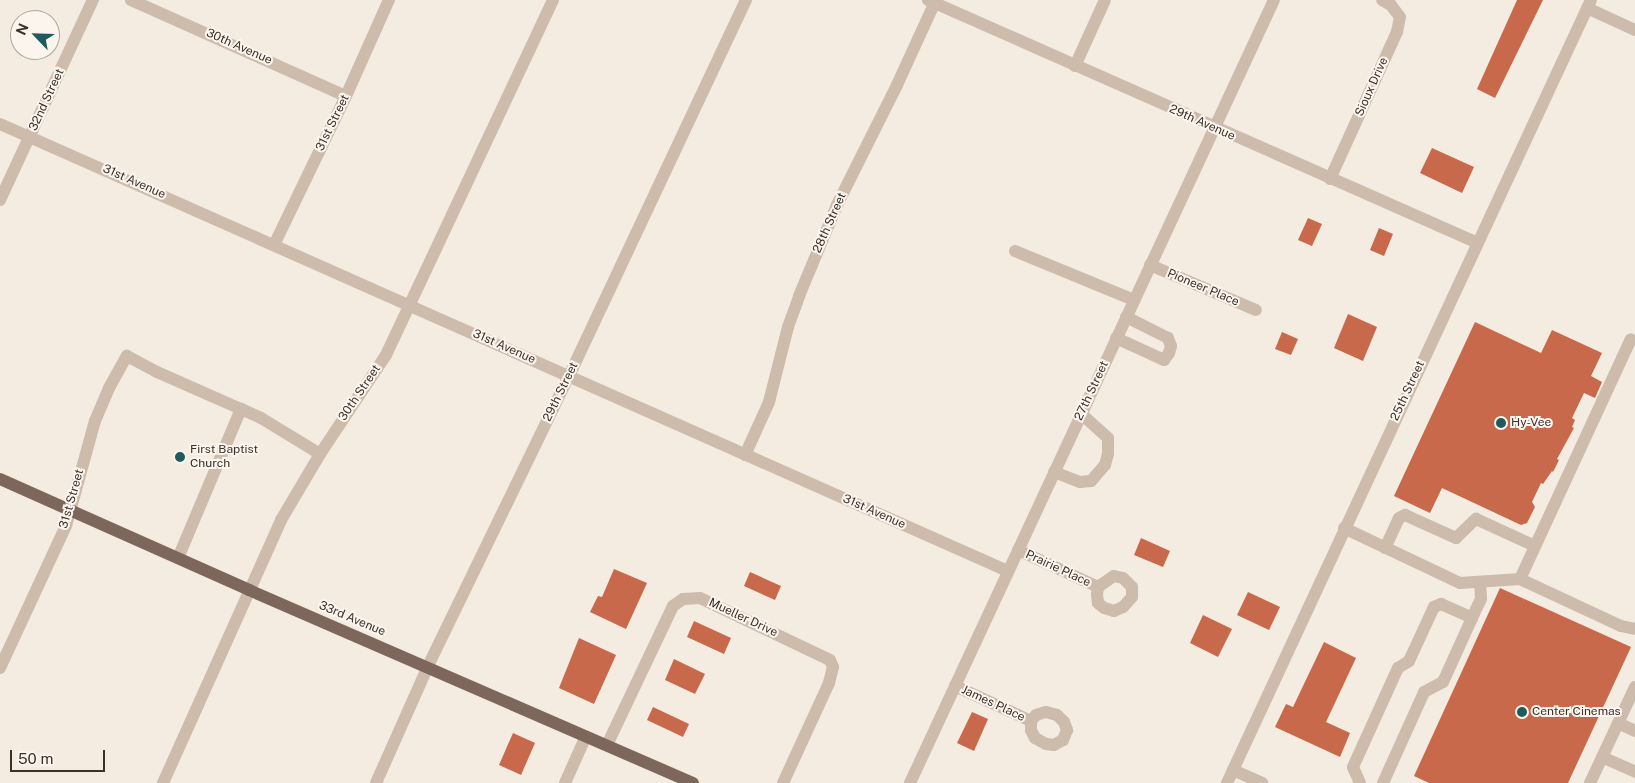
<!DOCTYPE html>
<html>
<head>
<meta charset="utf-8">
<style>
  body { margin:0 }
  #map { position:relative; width:1635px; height:783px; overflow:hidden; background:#f4ebe1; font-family:"Public Sans",sans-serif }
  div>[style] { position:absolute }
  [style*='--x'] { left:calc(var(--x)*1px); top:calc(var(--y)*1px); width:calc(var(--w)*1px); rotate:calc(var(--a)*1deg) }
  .building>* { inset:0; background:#c8694b }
  .minor>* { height:12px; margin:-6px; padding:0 6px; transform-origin:6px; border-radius:6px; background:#cdbbac }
  .major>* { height:12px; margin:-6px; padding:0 6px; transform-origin:6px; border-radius:6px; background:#7d675c }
  .dots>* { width:14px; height:14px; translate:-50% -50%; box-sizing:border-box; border:2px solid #fbf5ee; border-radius:50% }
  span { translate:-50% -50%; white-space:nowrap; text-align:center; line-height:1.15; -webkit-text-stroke:4px #fbf5ee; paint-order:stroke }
  .street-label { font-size:12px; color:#3b302b }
  .poi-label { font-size:12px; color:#3b302b }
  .left { translate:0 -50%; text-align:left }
  .north { position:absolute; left:10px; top:10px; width:50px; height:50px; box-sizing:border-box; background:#fbf5ee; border:1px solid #aea6a0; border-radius:50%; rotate:294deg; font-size:14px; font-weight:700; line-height:20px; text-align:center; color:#3b302b }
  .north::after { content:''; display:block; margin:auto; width:18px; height:22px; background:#1f5a5e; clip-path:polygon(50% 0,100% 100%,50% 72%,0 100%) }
  .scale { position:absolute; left:10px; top:750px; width:95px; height:22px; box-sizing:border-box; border:2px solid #3b302b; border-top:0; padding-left:6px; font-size:15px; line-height:18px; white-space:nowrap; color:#3b302b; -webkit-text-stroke:4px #fbf5ee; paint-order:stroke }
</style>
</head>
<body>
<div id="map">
  <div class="building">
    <div style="clip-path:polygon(1517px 0,1543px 0,1495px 98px,1477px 89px)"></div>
    <div style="clip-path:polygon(1432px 148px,1474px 167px,1462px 193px,1420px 173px)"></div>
    <div style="clip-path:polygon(1308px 218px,1322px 224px,1312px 246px,1298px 240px)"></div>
    <div style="clip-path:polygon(1379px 228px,1393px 234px,1384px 256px,1370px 250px)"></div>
    <div style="clip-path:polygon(1348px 314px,1377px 327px,1363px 361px,1334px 348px)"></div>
    <div style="clip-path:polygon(1475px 322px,1541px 353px,1552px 330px,1602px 353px,1591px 376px,1602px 382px,1595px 398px,1584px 393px,1572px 418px,1575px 420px,1572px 427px,1574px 428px,1557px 459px,1559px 460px,1553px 472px,1552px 471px,1543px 484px,1541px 483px,1532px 502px,1535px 507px,1527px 523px,1521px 525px,1442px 488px,1430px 513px,1394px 496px)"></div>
    <div style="clip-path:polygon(1282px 332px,1298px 339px,1291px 355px,1275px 349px)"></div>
    <div style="clip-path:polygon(1141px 538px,1170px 551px,1163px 567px,1134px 555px)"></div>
    <div style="clip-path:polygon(614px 569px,647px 583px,626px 629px,590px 612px,598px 596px,602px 597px)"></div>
    <div style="clip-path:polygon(750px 572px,781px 586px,775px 600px,744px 586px)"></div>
    <div style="clip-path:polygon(1500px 588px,1631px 647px,1568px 783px,1429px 783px,1414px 776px)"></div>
    <div style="clip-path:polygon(1248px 592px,1280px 607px,1269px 630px,1237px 615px)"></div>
    <div style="clip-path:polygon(1203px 615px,1232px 629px,1218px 657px,1190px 643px)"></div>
    <div style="clip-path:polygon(694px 621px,731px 638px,724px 654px,687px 637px)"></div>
    <div style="clip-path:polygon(579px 638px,616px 655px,594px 704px,559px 688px)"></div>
    <div style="clip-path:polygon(1324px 642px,1356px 658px,1326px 722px,1350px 733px,1340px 757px,1275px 727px,1286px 704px,1293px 707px)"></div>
    <div style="clip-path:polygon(674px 659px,705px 674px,695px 694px,665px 680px)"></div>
    <div style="clip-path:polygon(653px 707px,689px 724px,683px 737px,647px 720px)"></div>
    <div style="clip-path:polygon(972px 712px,988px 719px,974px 751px,957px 743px)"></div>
    <div style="clip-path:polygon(513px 733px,535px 743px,521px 775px,499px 765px)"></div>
  </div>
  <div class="minor">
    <div style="--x:131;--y:0;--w:235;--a:24.1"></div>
    <div style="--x:928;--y:0;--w:601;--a:23.84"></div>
    <div style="--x:1587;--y:8;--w:53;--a:24.6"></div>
    <div style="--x:1075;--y:66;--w:72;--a:-65.6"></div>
    <div style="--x:0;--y:124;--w:1103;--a:23.92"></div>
    <div style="--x:1330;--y:179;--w:162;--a:-65.5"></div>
    <div style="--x:1397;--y:32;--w:15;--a:-79"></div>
    <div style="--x:1400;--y:17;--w:15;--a:-127"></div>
    <div style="--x:1391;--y:5;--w:10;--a:-151"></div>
    <div style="--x:0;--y:200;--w:221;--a:-65.1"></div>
    <div style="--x:274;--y:245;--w:165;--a:-64.2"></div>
    <div style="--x:346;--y:96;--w:105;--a:-65.9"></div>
    <div style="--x:1015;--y:251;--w:129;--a:22.4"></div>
    <div style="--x:1150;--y:265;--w:115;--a:23"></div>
    <div style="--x:1116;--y:338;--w:53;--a:24.6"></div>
    <div style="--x:1164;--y:360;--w:9;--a:-54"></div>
    <div style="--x:1169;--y:353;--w:7;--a:-74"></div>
    <div style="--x:1171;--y:346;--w:9;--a:-111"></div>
    <div style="--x:1168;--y:338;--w:47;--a:-153.4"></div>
    <div style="--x:745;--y:455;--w:58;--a:-65.6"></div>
    <div style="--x:769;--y:402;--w:77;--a:-75.8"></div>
    <div style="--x:788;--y:327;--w:33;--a:-70"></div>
    <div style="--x:799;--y:296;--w:99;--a:-67.3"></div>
    <div style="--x:837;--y:205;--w:134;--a:-63.4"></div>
    <div style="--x:897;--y:85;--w:94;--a:-65.4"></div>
    <div style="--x:1054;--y:472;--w:28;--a:21"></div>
    <div style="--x:1080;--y:482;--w:11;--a:-5"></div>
    <div style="--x:1091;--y:481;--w:21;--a:-49"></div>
    <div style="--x:1105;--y:465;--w:11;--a:-75"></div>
    <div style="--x:1108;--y:454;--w:16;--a:-90"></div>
    <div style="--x:1108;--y:438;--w:36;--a:-138"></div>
    <div style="--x:1344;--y:528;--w:128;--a:25.4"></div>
    <div style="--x:1460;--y:583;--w:60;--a:-3.8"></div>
    <div style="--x:1520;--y:579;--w:111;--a:25"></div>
    <div style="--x:1621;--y:626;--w:14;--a:12"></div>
    <div style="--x:1385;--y:548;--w:33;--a:-65"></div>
    <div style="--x:1399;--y:518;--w:7;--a:-27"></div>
    <div style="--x:1405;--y:515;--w:56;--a:24.3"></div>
    <div style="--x:1456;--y:538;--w:28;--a:-44"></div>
    <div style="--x:1476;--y:519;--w:65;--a:24.6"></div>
    <div style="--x:1018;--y:550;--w:88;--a:24.8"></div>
    <div style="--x:178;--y:558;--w:162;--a:-67.1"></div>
    <div style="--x:241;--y:409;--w:22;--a:24"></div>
    <div style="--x:261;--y:418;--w:69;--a:31.4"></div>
    <div style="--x:1114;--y:576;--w:9;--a:13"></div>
    <div style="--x:1123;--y:578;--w:13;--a:45"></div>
    <div style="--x:1132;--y:587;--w:10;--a:90"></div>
    <div style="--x:1132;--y:597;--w:13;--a:132"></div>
    <div style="--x:1123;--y:607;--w:10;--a:156"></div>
    <div style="--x:1114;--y:611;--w:10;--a:-163"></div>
    <div style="--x:1104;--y:608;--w:8;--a:-140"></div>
    <div style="--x:1098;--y:603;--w:8;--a:-97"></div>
    <div style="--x:1097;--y:595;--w:8;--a:-83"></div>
    <div style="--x:1098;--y:587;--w:19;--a:-35"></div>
    <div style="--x:1520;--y:579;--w:264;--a:-65.2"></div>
    <div style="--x:0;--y:668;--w:157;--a:-65.1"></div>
    <div style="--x:66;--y:526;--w:109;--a:-74.6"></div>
    <div style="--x:95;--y:421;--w:36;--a:-67"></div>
    <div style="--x:109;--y:388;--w:37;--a:-61"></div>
    <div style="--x:127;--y:356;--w:34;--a:28"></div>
    <div style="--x:157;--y:372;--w:92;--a:23.8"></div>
    <div style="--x:955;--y:686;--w:84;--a:24.7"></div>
    <div style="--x:1046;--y:712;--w:11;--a:15"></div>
    <div style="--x:1057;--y:715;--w:10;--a:45"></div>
    <div style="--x:1064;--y:722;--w:9;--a:69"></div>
    <div style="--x:1067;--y:730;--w:11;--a:112"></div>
    <div style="--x:1063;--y:740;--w:10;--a:151"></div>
    <div style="--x:1054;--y:745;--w:8;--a:-173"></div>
    <div style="--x:1046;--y:744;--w:13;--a:-151"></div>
    <div style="--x:1035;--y:738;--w:9;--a:-117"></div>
    <div style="--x:1031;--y:730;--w:9;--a:-90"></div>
    <div style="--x:1031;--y:721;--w:8;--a:-50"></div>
    <div style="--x:1036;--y:715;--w:10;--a:-17"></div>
    <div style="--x:1618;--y:723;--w:19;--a:25"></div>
    <div style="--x:607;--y:745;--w:154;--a:-64.6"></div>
    <div style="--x:673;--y:606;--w:12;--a:-35"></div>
    <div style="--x:683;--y:599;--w:17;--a:-3"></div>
    <div style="--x:700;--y:598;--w:144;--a:25.5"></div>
    <div style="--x:830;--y:660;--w:8;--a:67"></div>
    <div style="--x:833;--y:667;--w:16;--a:104"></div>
    <div style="--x:829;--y:683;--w:110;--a:114.7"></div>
    <div style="--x:1602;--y:757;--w:36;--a:24"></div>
    <div style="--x:1233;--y:770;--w:32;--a:24"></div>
    <div style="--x:163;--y:783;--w:288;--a:-65.8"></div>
    <div style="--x:281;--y:520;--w:77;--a:-59.4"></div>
    <div style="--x:320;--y:454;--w:119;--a:-56.3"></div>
    <div style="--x:386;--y:355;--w:392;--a:-64.8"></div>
    <div style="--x:376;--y:783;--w:128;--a:-66"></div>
    <div style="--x:428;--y:666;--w:322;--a:-64.1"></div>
    <div style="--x:569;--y:376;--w:416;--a:-64.8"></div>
    <div style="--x:565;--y:783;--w:51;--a:-65.9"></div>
    <div style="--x:910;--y:783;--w:863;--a:-65.07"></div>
    <div style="--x:1227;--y:783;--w:863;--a:-65.07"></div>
    <div style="--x:1360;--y:783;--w:17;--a:-114"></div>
    <div style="--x:1353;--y:767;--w:109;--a:-65.6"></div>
    <div style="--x:1398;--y:668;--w:13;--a:-32"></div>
    <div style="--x:1409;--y:661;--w:60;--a:-65.2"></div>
    <div style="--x:1434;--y:607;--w:8;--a:-23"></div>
    <div style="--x:1441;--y:604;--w:34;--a:24"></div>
    <div style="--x:1472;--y:618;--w:21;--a:-65"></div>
    <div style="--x:1481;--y:599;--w:17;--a:-93"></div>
    <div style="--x:1383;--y:783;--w:100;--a:-65.7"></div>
    <div style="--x:1424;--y:692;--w:21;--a:-28"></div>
    <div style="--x:1443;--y:682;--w:70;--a:-65.6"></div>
    <div style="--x:1590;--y:783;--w:106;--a:-64.9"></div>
  </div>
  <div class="major">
    <div style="--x:0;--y:479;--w:273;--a:24"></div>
    <div style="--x:249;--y:590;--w:484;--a:23.5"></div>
  </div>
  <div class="dots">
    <div style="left:1501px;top:423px;background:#1f5a5e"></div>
    <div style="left:180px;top:457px;background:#1f5a5e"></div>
    <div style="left:1522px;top:712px;background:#1f5a5e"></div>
  </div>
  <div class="street-label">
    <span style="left:239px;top:47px;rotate:24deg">30th Avenue</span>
    <span style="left:1372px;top:87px;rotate:-66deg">Sioux Drive</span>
    <span style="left:47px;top:100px;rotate:-65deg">32nd Street</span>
    <span style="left:333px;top:123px;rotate:-64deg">31st Street</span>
    <span style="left:1202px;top:123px;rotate:24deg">29th Avenue</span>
    <span style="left:134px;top:182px;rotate:24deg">31st Avenue</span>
    <span style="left:830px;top:223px;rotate:-66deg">28th Street</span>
    <span style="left:1203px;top:288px;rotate:23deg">Pioneer Place</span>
    <span style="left:504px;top:347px;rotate:24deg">31st Avenue</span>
    <span style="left:1092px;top:391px;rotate:-65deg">27th Street</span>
    <span style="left:1408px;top:391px;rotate:-65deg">25th Street</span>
    <span style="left:561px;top:392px;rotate:-64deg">29th Street</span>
    <span style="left:360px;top:393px;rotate:-56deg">30th Street</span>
    <span style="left:72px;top:499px;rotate:-74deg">31st Street</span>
    <span style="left:874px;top:512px;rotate:24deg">31st Avenue</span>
    <span style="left:1058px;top:569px;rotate:25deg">Prairie Place</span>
    <span style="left:743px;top:618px;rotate:25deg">Mueller Drive</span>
    <span style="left:352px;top:619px;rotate:23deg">33rd Avenue</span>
    <span style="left:993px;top:704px;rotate:25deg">James Place</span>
  </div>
  <div class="poi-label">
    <span class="left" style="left:1511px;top:423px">Hy-Vee</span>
    <span class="left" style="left:190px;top:457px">First Baptist<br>Church</span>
    <span class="left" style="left:1532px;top:712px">Center Cinemas</span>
  </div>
  <div class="north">N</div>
  <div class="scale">50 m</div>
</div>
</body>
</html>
